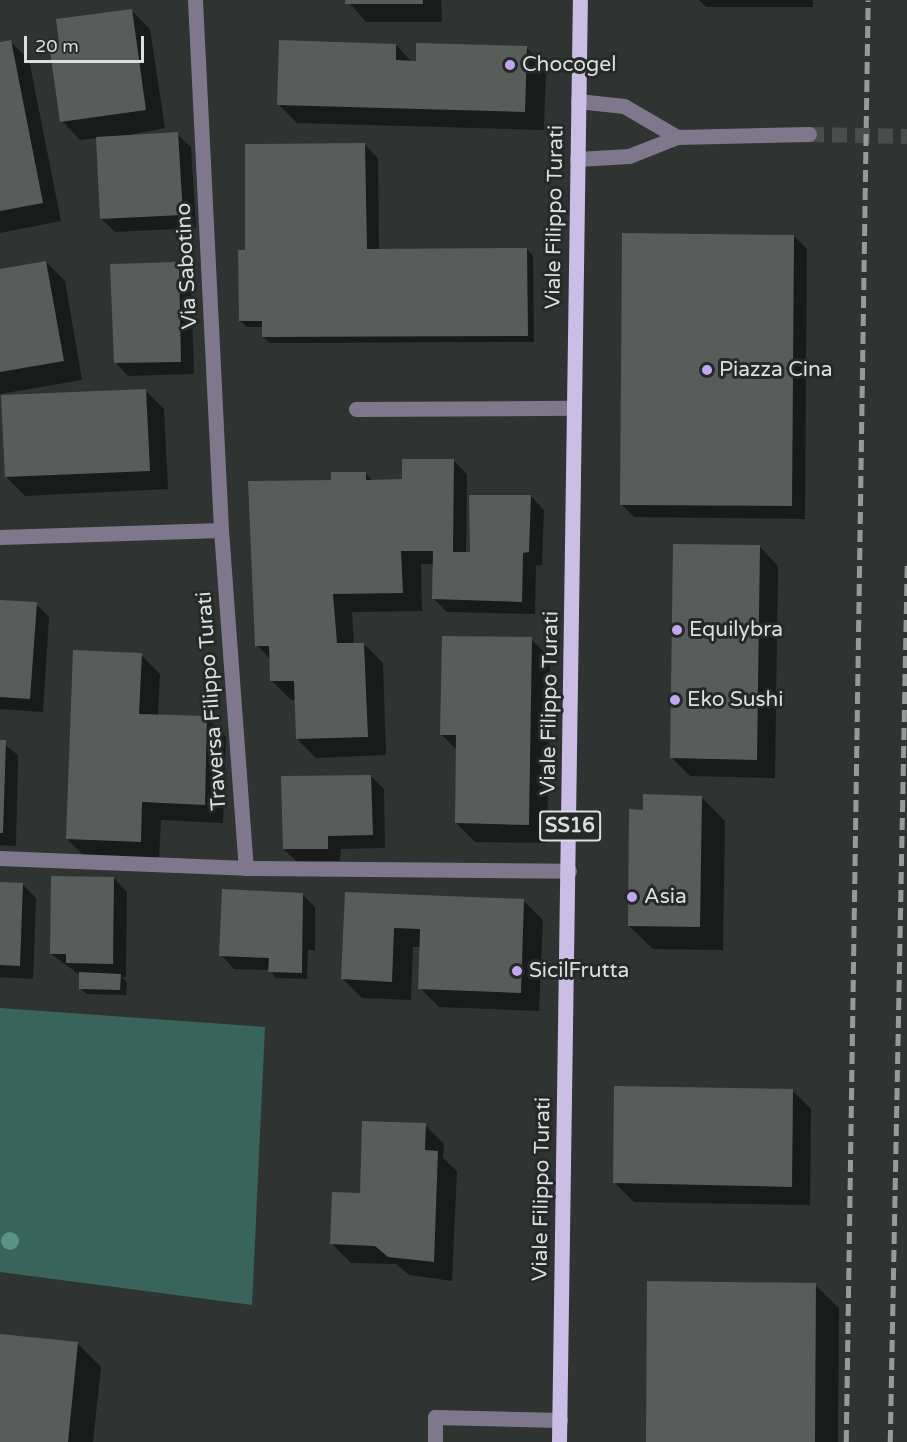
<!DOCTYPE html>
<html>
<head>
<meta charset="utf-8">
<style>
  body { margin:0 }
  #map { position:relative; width:907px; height:1442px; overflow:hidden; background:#2f3332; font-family:"Varela Round",sans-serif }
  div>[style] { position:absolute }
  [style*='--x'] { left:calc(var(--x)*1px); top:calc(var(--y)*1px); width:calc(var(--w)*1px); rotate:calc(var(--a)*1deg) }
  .green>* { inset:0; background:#38645c }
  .shadow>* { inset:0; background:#0007 }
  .building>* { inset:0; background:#585c5b }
  .minor-tunnel>* { height:15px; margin-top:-7.5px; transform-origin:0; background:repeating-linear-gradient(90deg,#494d4c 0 15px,transparent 0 23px) }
  .minor>* { height:15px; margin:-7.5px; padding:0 7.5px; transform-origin:7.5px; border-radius:7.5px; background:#7f788c }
  .major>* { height:15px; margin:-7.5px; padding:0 7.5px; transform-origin:7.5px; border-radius:7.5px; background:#ccbde6 }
  .rail>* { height:4.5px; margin-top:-2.25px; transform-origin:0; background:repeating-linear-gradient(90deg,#979a99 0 12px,transparent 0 18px) }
  .trees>* { width:18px; height:18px; margin:-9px; border-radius:50%; background:#599388 }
  .dots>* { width:16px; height:16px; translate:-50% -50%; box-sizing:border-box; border:3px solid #252928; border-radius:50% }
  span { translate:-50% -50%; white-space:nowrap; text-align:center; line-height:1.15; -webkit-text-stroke:6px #252928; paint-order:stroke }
  .shield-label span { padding:2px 4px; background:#252928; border:2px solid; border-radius:4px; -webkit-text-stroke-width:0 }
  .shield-label { font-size:20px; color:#dddfdf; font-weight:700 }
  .poi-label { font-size:21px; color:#dddfdf }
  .left { translate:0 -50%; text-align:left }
  .street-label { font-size:21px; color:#dddfdf }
  .scale { position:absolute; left:24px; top:36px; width:120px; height:27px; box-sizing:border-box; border:3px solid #dddfdf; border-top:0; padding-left:8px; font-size:18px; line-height:21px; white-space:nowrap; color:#dddfdf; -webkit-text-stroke:4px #252928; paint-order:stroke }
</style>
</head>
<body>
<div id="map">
  <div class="green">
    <div style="clip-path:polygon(0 1008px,265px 1027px,252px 1305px,0 1272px)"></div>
  </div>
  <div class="shadow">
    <div style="clip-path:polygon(347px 0,441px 0,442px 22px,366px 22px)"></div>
    <div style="clip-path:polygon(699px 0,813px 0,813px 7px,706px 7px)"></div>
    <div style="clip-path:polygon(131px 10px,150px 29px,165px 128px,118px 137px,177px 134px,191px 147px,196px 228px,115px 232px,102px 219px,97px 138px,80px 140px,62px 121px,61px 44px)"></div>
    <div style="clip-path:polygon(10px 41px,29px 60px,61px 221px,0 233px,0 43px)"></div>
    <div style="clip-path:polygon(396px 45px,412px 62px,527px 48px,546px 67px,544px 130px,297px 123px,278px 104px)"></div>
    <div style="clip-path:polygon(365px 145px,378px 158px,379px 250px,527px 249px,533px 256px,534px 342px,270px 343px,263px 337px,263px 327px,247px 327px,240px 321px,246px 251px)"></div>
    <div style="clip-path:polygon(794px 236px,807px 249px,805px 519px,634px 517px,621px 504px)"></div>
    <div style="clip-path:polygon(46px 262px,65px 281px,82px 380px,0 394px,0 270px)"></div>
    <div style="clip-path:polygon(178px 263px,191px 276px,194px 374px,128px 376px,115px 362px)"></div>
    <div style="clip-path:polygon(145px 390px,164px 409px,168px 489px,25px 496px,6px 477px)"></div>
    <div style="clip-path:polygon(454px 461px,467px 474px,466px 553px,472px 553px,531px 496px,544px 510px,542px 565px,536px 566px,535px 614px,447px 612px,434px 599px,434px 564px,421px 564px,422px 611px,352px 612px,354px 644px,364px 644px,383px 663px,386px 755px,316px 758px,297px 739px,296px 700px,291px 700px,272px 681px,271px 660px,257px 645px,332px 481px,365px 473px,373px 481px,403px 481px)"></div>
    <div style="clip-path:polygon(760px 547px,778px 566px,775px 778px,690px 776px,671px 757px)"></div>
    <div style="clip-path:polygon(0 601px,36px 604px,49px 617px,43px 712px,0 709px)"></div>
    <div style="clip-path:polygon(531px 639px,550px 658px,547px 843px,475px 842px,456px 823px,457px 750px,441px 734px)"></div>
    <div style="clip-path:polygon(141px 655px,160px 674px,158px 716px,207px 718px,226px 737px,223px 823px,161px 820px,159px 860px,86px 858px,67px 839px)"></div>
    <div style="clip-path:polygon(0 741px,18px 755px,16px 846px,0 845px)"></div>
    <div style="clip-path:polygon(371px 776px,384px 789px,385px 848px,341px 849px,340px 861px,297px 862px,284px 849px)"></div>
    <div style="clip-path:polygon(701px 797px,725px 821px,723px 950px,653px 949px,629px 926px,644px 811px)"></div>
    <div style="clip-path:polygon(114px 878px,127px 892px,126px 977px,122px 977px,127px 982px,126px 995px,87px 994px,80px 988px,80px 975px,51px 954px)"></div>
    <div style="clip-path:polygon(0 884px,23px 885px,36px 898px,33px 979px,0 977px)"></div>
    <div style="clip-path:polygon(346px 893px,524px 901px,543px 920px,539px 1011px,439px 1007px,420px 988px,421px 947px,413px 947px,411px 1000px,362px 998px,343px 979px)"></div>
    <div style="clip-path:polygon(302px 894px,315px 907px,315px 950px,308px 950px,307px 979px,276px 978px,270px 970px,234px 969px,221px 955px)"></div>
    <div style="clip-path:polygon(792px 1090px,811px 1109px,810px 1205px,634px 1202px,615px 1183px)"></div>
    <div style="clip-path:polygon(425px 1125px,444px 1144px,443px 1158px,457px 1171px,452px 1281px,409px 1275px,396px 1264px,351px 1263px,332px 1244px,361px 1194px)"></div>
    <div style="clip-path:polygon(815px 1285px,839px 1308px,838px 1442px,647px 1442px)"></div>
    <div style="clip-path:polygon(0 1335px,78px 1344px,101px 1367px,93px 1442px,0 1442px)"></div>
  </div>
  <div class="building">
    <div style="clip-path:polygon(345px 0,423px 0,423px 4px,345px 4px)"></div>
    <div style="clip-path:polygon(132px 9px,146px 110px,60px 122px,49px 44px,59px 43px,56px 19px)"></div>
    <div style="clip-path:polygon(11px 40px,43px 203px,0 211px,0 42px)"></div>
    <div style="clip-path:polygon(279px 40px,396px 44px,396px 60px,416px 61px,416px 43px,527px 46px,525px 112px,277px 105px)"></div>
    <div style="clip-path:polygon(178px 132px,183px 215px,100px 219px,96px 137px)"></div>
    <div style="clip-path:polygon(365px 143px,367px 249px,527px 248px,528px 336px,262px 337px,262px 321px,239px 321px,238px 250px,245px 250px,245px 144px)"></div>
    <div style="clip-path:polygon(622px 233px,794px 235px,792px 506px,620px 505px)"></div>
    <div style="clip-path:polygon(46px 261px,64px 361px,0 372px,0 269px)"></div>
    <div style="clip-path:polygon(179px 262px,181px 362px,114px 363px,110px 264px)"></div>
    <div style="clip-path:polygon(146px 389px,150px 471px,5px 477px,1px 395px)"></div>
    <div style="clip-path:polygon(402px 459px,454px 459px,453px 552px,470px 552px,469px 495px,531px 495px,529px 552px,523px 553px,522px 602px,432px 599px,433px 551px,401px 551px,403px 593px,333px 594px,337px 643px,364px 643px,368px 737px,296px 739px,294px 681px,270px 681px,269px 646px,255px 646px,248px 481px,331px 480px,331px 472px,366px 472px,366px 480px,402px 479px)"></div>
    <div style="clip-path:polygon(673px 544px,760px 545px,757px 760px,670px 758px)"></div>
    <div style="clip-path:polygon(0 600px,37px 602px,30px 699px,0 697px)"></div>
    <div style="clip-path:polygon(442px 636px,532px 637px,529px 825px,455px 823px,456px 735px,440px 735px)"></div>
    <div style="clip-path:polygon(73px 650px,142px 653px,139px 714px,207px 716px,205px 805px,142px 802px,141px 842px,66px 839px)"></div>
    <div style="clip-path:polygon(0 740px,6px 740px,3px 833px,0 833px)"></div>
    <div style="clip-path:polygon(371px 775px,373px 835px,328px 836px,328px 849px,283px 849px,281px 776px)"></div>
    <div style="clip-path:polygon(643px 794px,702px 796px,700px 927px,628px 926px,629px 809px,643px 810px)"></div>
    <div style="clip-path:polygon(51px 876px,114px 877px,113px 964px,66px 963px,66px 954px,50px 954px)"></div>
    <div style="clip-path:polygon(0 882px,23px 883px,20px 966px,0 965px)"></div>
    <div style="clip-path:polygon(222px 889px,303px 893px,302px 973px,268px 972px,269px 958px,219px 956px)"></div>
    <div style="clip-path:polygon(345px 892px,524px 899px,521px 993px,418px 989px,420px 929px,394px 928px,392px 982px,341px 979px)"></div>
    <div style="clip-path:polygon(79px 972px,121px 974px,120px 990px,79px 989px)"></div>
    <div style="clip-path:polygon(614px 1086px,793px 1089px,792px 1187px,613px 1183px)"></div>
    <div style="clip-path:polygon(362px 1121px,426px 1123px,425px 1150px,438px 1151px,434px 1262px,388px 1257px,375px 1246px,330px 1244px,332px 1192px,360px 1193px)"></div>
    <div style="clip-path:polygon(647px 1281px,816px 1283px,815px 1442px,646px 1442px)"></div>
    <div style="clip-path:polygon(0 1334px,78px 1342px,68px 1442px,0 1442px)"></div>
  </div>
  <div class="minor-tunnel">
    <div style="--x:809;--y:134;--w:98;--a:1.2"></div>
  </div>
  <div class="minor">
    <div style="--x:195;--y:0;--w:531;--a:87.19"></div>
    <div style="--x:221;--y:530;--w:339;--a:85.8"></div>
    <div style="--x:578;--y:101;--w:46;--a:6.2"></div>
    <div style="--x:624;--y:106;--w:61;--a:30.3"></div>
    <div style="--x:577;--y:159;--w:52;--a:-3.3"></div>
    <div style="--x:629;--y:156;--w:52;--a:-21.6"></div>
    <div style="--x:677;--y:137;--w:132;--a:-1.3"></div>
    <div style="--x:356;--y:409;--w:218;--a:-0.3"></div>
    <div style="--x:0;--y:537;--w:221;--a:-1.8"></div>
    <div style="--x:0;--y:858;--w:246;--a:2.3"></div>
    <div style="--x:246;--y:868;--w:323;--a:0.5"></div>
    <div style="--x:435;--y:1442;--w:25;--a:-90"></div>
    <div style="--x:435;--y:1417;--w:125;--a:1.4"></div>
  </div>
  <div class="major">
    <div style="--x:559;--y:1442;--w:1442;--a:-89.17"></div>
  </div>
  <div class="rail">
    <div style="--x:846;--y:1442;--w:1442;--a:-89.13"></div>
    <div style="--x:890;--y:1442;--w:878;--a:-88.89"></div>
  </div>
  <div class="trees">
    <div style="left:10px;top:1241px"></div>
  </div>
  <div class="dots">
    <div style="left:510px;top:65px;background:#c4a7f1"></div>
    <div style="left:707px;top:370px;background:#c4a7f1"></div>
    <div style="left:677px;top:630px;background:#c4a7f1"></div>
    <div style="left:675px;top:700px;background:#c4a7f1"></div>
    <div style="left:632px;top:897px;background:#c4a7f1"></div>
    <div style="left:517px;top:971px;background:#c4a7f1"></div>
  </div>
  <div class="shield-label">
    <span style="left:570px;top:826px">SS16</span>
  </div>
  <div class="poi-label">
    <span class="left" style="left:522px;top:65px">Chocogel</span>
    <span class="left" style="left:719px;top:370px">Piazza Cina</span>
    <span class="left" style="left:689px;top:630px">Equilybra</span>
    <span class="left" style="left:687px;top:700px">Eko Sushi</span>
    <span class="left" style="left:644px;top:897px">Asia</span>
    <span class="left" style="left:529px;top:971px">SicilFrutta</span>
  </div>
  <div class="street-label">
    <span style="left:555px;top:217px;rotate:-89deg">Viale Filippo Turati</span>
    <span style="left:187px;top:266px;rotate:-93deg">Via Sabotino</span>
    <span style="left:212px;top:701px;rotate:-94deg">Traversa Filippo Turati</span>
    <span style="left:550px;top:703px;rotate:-89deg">Viale Filippo Turati</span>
    <span style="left:542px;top:1189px;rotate:-89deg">Viale Filippo Turati</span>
  </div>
  <div class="scale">20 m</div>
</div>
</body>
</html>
